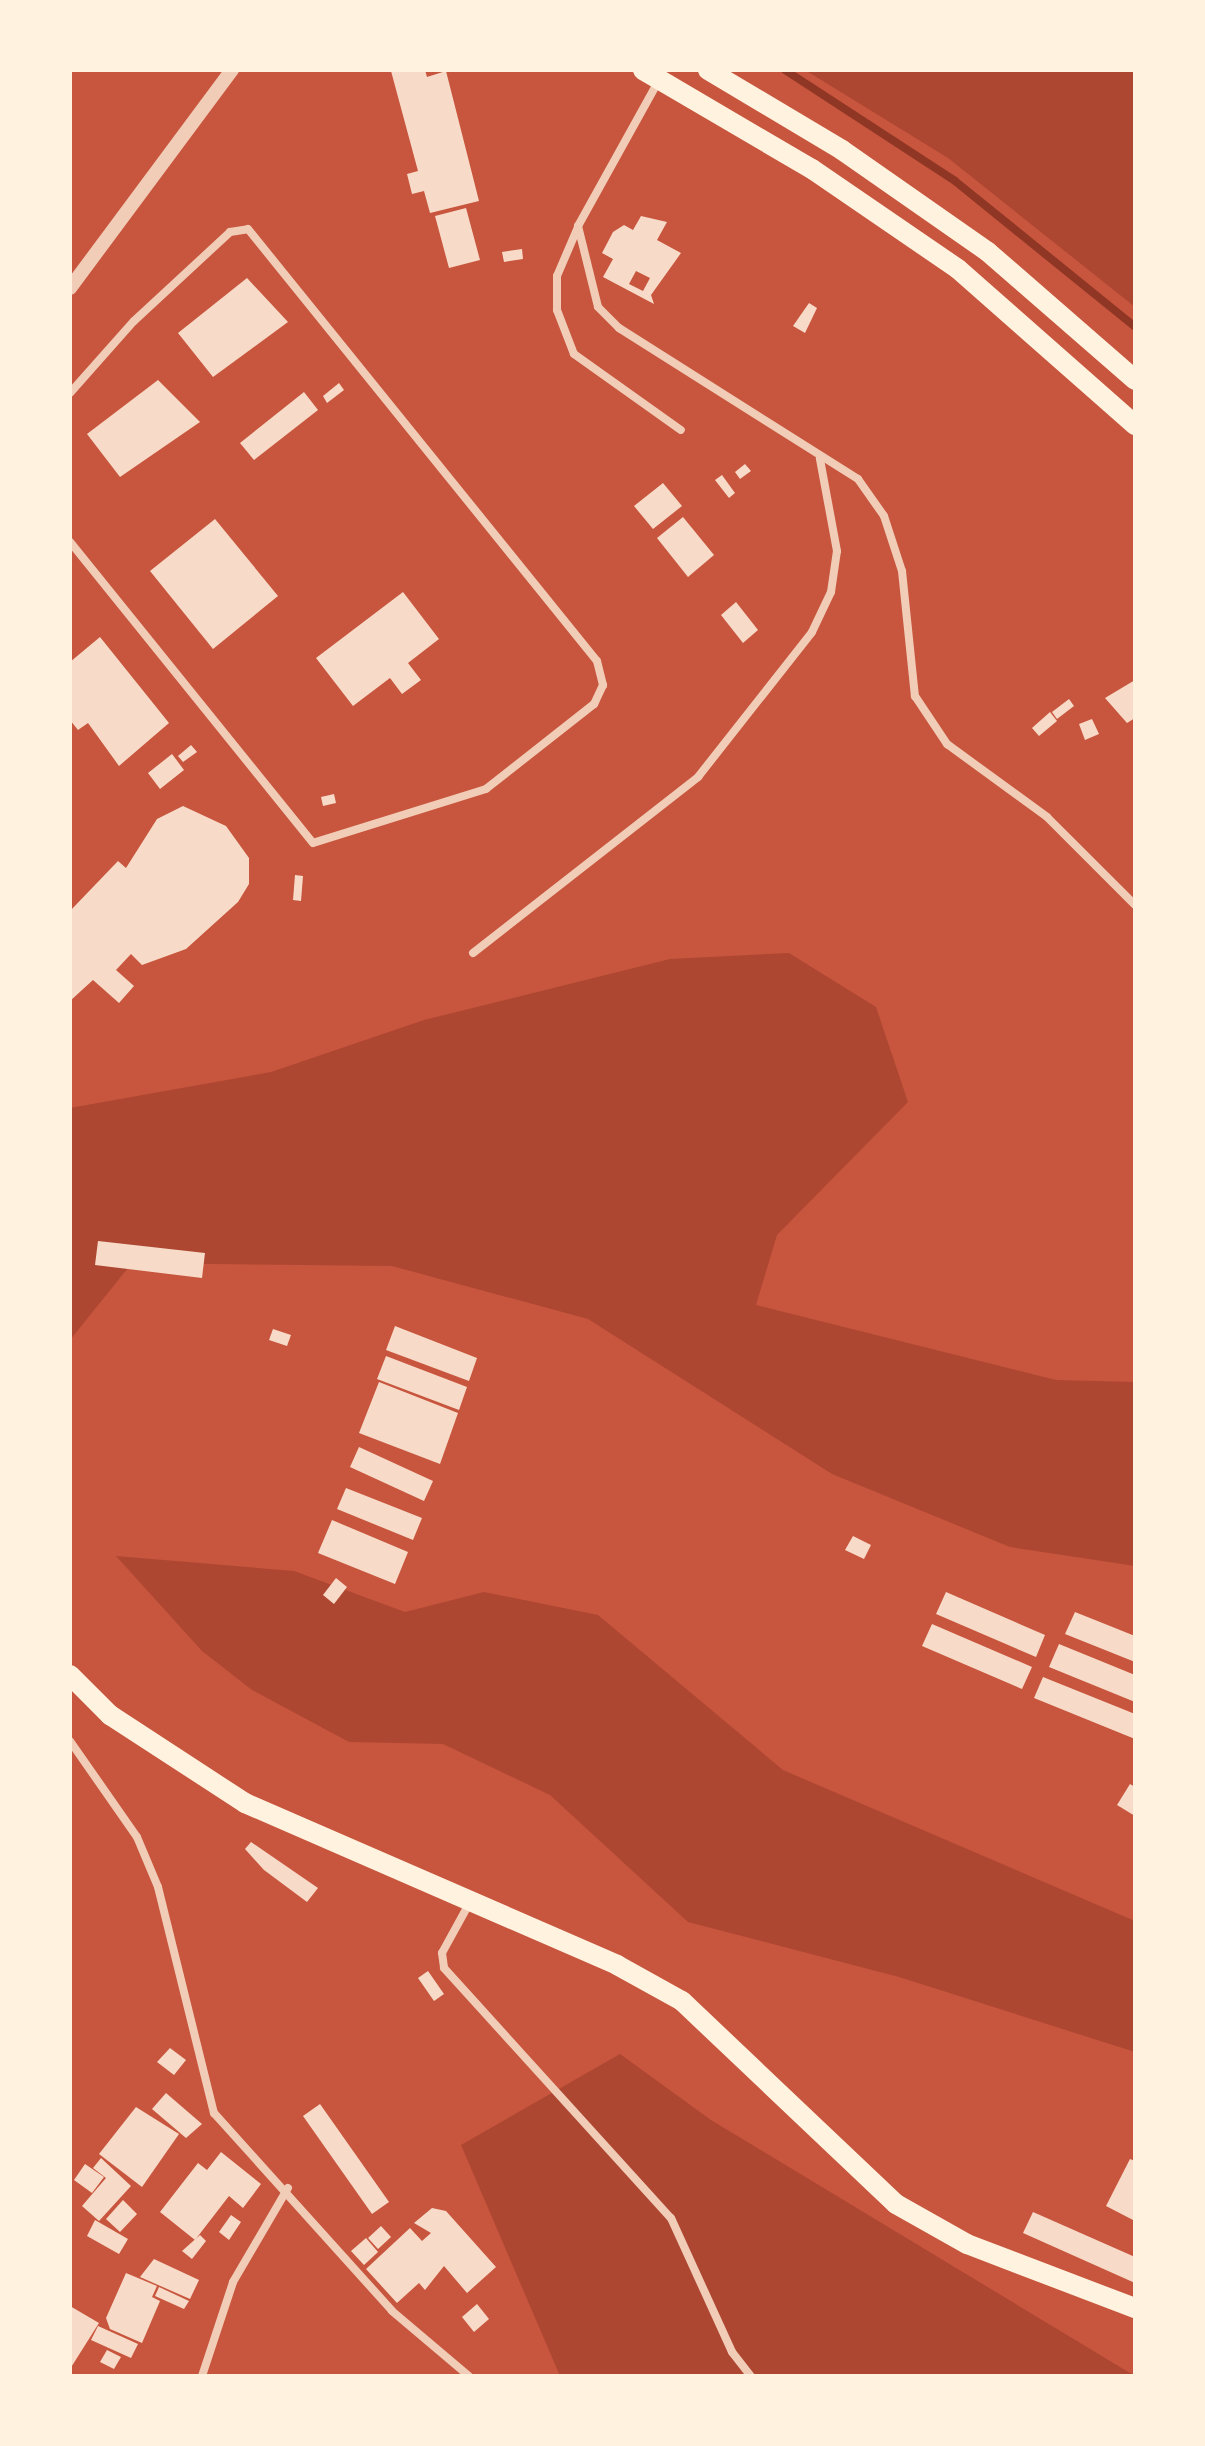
<!DOCTYPE html>
<html>
<head>
<meta charset="utf-8">
<style>
  body { margin:0 }
  #map { position:relative; width:1205px; height:2446px; overflow:hidden; background:#c8553d; font-family:Literata,serif }
  div>[style] { position:absolute }
  [style*='--x'] { left:calc(var(--x)*1px); top:calc(var(--y)*1px); width:calc(var(--w)*1px); rotate:calc(var(--a)*1deg) }
  .green>* { inset:0; background:#ae4732 }
  .stream>* { height:8px; margin:-4px; padding:0 4px; transform-origin:4px; border-radius:4px; background:#8f3625 }
  .building>* { inset:0; background:#f7dbc8 }
  .minor>* { height:8px; margin:-4px; padding:0 4px; transform-origin:4px; border-radius:4px; background:#f1ccb7 }
  .tertiary>* { height:14px; margin:-7px; padding:0 7px; transform-origin:7px; border-radius:7px; background:#f1ccb7 }
  .primary>* { height:20px; margin:-10px; padding:0 10px; transform-origin:10px; border-radius:10px; background:#fff3e0 }
  span { translate:-50% -50%; white-space:nowrap; text-align:center; line-height:1.15; -webkit-text-stroke:8px #fff3e0; paint-order:stroke }
  .frame { position:absolute; inset:0; border:72px solid #fff3e0; pointer-events:none }
</style>
</head>
<body>
<div id="map">
  <div class="green">
    <div style="clip-path:polygon(805px 70px,1135px 70px,1135px 307px,948px 158px)"></div>
    <div style="clip-path:polygon(789px 953px,876px 1007px,908px 1102px,777px 1235px,756px 1305px,1056px 1380px,1135px 1382px,1135px 1566px,1010px 1547px,832px 1474px,588px 1319px,392px 1266px,132px 1263px,70px 1340px,70px 1108px,271px 1072px,424px 1020px,670px 959px)"></div>
    <div style="clip-path:polygon(116px 1556px,294px 1571px,405px 1612px,484px 1592px,598px 1615px,783px 1770px,1135px 1921px,1135px 2052px,899px 1977px,688px 1922px,550px 1795px,443px 1744px,349px 1742px,252px 1690px,202px 1651px)"></div>
    <div style="clip-path:polygon(620px 2054px,711px 2120px,1135px 2376px,560px 2376px,461px 2145px)"></div>
  </div>
  <div class="stream">
    <div style="--x:785;--y:70;--w:203;--a:33.1"></div>
    <div style="--x:955;--y:181;--w:232;--a:39"></div>
  </div>
  <div class="building">
    <div style="clip-path:polygon(425px 70px,427px 77px,446px 71px,479px 201px,430px 213px,424px 191px,412px 194px,407px 174px,418px 171px,391px 71px)"></div>
    <div style="clip-path:polygon(466px 208px,480px 260px,449px 268px,435px 216px)"></div>
    <div style="clip-path:polygon(evenodd,641px 216px,667px 222px,657px 240px,681px 253px,651px 295px,654px 304px,603px 277px,613px 259px,602px 253px,613px 232px,624px 225px,633px 230px,641px 216px,636px 271px,650px 278px,643px 291px,629px 284px,636px 271px)"></div>
    <div style="clip-path:polygon(522px 249px,523px 259px,504px 262px,502px 252px)"></div>
    <div style="clip-path:polygon(247px 278px,288px 322px,213px 377px,178px 333px)"></div>
    <div style="clip-path:polygon(809px 303px,817px 308px,805px 333px,793px 326px)"></div>
    <div style="clip-path:polygon(158px 380px,200px 422px,120px 477px,87px 434px)"></div>
    <div style="clip-path:polygon(339px 383px,344px 390px,327px 403px,323px 396px)"></div>
    <div style="clip-path:polygon(304px 392px,318px 410px,254px 460px,240px 443px)"></div>
    <div style="clip-path:polygon(745px 464px,751px 471px,740px 479px,735px 472px)"></div>
    <div style="clip-path:polygon(722px 475px,735px 493px,729px 498px,715px 480px)"></div>
    <div style="clip-path:polygon(663px 483px,682px 506px,653px 529px,634px 506px)"></div>
    <div style="clip-path:polygon(683px 517px,714px 555px,688px 577px,657px 538px)"></div>
    <div style="clip-path:polygon(215px 519px,278px 596px,213px 649px,150px 571px)"></div>
    <div style="clip-path:polygon(403px 592px,439px 639px,408px 663px,421px 680px,402px 694px,390px 678px,353px 706px,316px 658px)"></div>
    <div style="clip-path:polygon(736px 602px,758px 630px,743px 643px,721px 615px)"></div>
    <div style="clip-path:polygon(100px 637px,169px 723px,119px 766px,88px 723px,78px 730px,70px 720px,70px 662px)"></div>
    <div style="clip-path:polygon(1135px 680px,1135px 718px,1127px 723px,1105px 698px)"></div>
    <div style="clip-path:polygon(1069px 699px,1074px 706px,1057px 719px,1052px 712px)"></div>
    <div style="clip-path:polygon(1050px 712px,1057px 721px,1039px 736px,1032px 728px)"></div>
    <div style="clip-path:polygon(1092px 719px,1099px 734px,1085px 740px,1079px 724px)"></div>
    <div style="clip-path:polygon(191px 745px,197px 752px,183px 762px,178px 756px)"></div>
    <div style="clip-path:polygon(172px 754px,184px 770px,160px 789px,148px 773px)"></div>
    <div style="clip-path:polygon(334px 794px,336px 803px,323px 806px,321px 797px)"></div>
    <div style="clip-path:polygon(183px 806px,226px 826px,249px 858px,249px 884px,238px 902px,186px 949px,142px 965px,131px 954px,116px 970px,134px 986px,119px 1003px,93px 980px,70px 1001px,70px 911px,118px 861px,126px 868px,157px 819px)"></div>
    <div style="clip-path:polygon(295px 875px,303px 876px,301px 901px,293px 900px)"></div>
    <div style="clip-path:polygon(98px 1241px,205px 1253px,202px 1278px,95px 1265px)"></div>
    <div style="clip-path:polygon(395px 1326px,477px 1358px,469px 1381px,386px 1350px)"></div>
    <div style="clip-path:polygon(273px 1329px,291px 1335px,287px 1346px,269px 1340px)"></div>
    <div style="clip-path:polygon(386px 1356px,467px 1387px,459px 1410px,377px 1379px)"></div>
    <div style="clip-path:polygon(379px 1382px,458px 1413px,440px 1464px,359px 1433px)"></div>
    <div style="clip-path:polygon(359px 1447px,433px 1481px,424px 1501px,350px 1467px)"></div>
    <div style="clip-path:polygon(346px 1488px,422px 1518px,413px 1540px,337px 1509px)"></div>
    <div style="clip-path:polygon(332px 1520px,408px 1552px,395px 1584px,318px 1553px)"></div>
    <div style="clip-path:polygon(853px 1536px,871px 1545px,864px 1559px,845px 1550px)"></div>
    <div style="clip-path:polygon(336px 1578px,347px 1587px,334px 1604px,323px 1595px)"></div>
    <div style="clip-path:polygon(946px 1592px,1045px 1635px,1036px 1657px,936px 1614px)"></div>
    <div style="clip-path:polygon(1075px 1612px,1135px 1636px,1135px 1662px,1065px 1634px)"></div>
    <div style="clip-path:polygon(932px 1624px,1032px 1667px,1022px 1689px,922px 1646px)"></div>
    <div style="clip-path:polygon(1059px 1644px,1135px 1675px,1135px 1702px,1049px 1667px)"></div>
    <div style="clip-path:polygon(1043px 1677px,1135px 1714px,1135px 1739px,1034px 1698px)"></div>
    <div style="clip-path:polygon(1130px 1784px,1135px 1787px,1135px 1816px,1117px 1805px)"></div>
    <div style="clip-path:polygon(251px 1842px,318px 1888px,307px 1902px,264px 1870px,245px 1849px)"></div>
    <div style="clip-path:polygon(428px 1971px,444px 1994px,434px 2001px,418px 1978px)"></div>
    <div style="clip-path:polygon(170px 2048px,186px 2060px,174px 2075px,157px 2062px)"></div>
    <div style="clip-path:polygon(166px 2093px,202px 2124px,186px 2138px,152px 2109px)"></div>
    <div style="clip-path:polygon(320px 2104px,389px 2202px,372px 2214px,303px 2116px)"></div>
    <div style="clip-path:polygon(136px 2107px,179px 2134px,142px 2187px,99px 2154px)"></div>
    <div style="clip-path:polygon(221px 2152px,261px 2184px,243px 2208px,229px 2196px,195px 2240px,160px 2212px,198px 2163px,207px 2170px)"></div>
    <div style="clip-path:polygon(101px 2158px,131px 2186px,99px 2221px,82px 2206px,106px 2178px,93px 2168px)"></div>
    <div style="clip-path:polygon(1130px 2159px,1135px 2161px,1135px 2221px,1106px 2206px)"></div>
    <div style="clip-path:polygon(85px 2164px,104px 2177px,92px 2193px,74px 2180px)"></div>
    <div style="clip-path:polygon(123px 2200px,137px 2214px,120px 2232px,106px 2219px)"></div>
    <div style="clip-path:polygon(432px 2208px,446px 2211px,496px 2267px,467px 2293px,444px 2266px,425px 2290px,419px 2283px,397px 2303px,366px 2269px,410px 2228px,422px 2241px,431px 2233px,414px 2223px)"></div>
    <div style="clip-path:polygon(1033px 2212px,1135px 2257px,1135px 2283px,1023px 2233px)"></div>
    <div style="clip-path:polygon(231px 2215px,241px 2222px,229px 2240px,219px 2232px)"></div>
    <div style="clip-path:polygon(95px 2220px,128px 2239px,119px 2254px,87px 2236px)"></div>
    <div style="clip-path:polygon(381px 2226px,391px 2237px,378px 2249px,368px 2238px)"></div>
    <div style="clip-path:polygon(200px 2235px,206px 2241px,192px 2259px,182px 2251px)"></div>
    <div style="clip-path:polygon(366px 2238px,378px 2252px,364px 2265px,351px 2251px)"></div>
    <div style="clip-path:polygon(154px 2259px,199px 2280px,190px 2299px,140px 2277px)"></div>
    <div style="clip-path:polygon(126px 2273px,157px 2286px,152px 2297px,160px 2301px,142px 2343px,110px 2329px,106px 2318px)"></div>
    <div style="clip-path:polygon(159px 2287px,189px 2301px,184px 2309px,155px 2296px)"></div>
    <div style="clip-path:polygon(477px 2304px,489px 2319px,474px 2332px,462px 2317px)"></div>
    <div style="clip-path:polygon(70px 2306px,99px 2323px,70px 2369px)"></div>
    <div style="clip-path:polygon(98px 2326px,138px 2344px,131px 2358px,91px 2340px)"></div>
    <div style="clip-path:polygon(107px 2350px,121px 2357px,114px 2369px,100px 2362px)"></div>
  </div>
  <div class="minor">
    <div style="--x:659;--y:80;--w:167;--a:119"></div>
    <div style="--x:578;--y:226;--w:83;--a:76.1"></div>
    <div style="--x:598;--y:307;--w:30;--a:45"></div>
    <div style="--x:619;--y:328;--w:283;--a:32.3"></div>
    <div style="--x:858;--y:479;--w:45;--a:54.9"></div>
    <div style="--x:884;--y:516;--w:58;--a:71.9"></div>
    <div style="--x:902;--y:571;--w:126;--a:84.1"></div>
    <div style="--x:915;--y:696;--w:58;--a:56.3"></div>
    <div style="--x:947;--y:744;--w:124;--a:36.1"></div>
    <div style="--x:1047;--y:817;--w:124;--a:45"></div>
    <div style="--x:578;--y:227;--w:53;--a:113.2"></div>
    <div style="--x:557;--y:276;--w:34;--a:90"></div>
    <div style="--x:557;--y:310;--w:47;--a:68.9"></div>
    <div style="--x:574;--y:354;--w:131;--a:35.4"></div>
    <div style="--x:70;--y:393;--w:96;--a:-48.4"></div>
    <div style="--x:134;--y:321;--w:131;--a:-42.8"></div>
    <div style="--x:230;--y:232;--w:18;--a:-9"></div>
    <div style="--x:248;--y:229;--w:555;--a:51.07"></div>
    <div style="--x:597;--y:661;--w:25;--a:76"></div>
    <div style="--x:603;--y:685;--w:21;--a:115"></div>
    <div style="--x:594;--y:704;--w:137;--a:141.8"></div>
    <div style="--x:486;--y:789;--w:181;--a:162.7"></div>
    <div style="--x:313;--y:843;--w:387;--a:-128.9"></div>
    <div style="--x:473;--y:953;--w:286;--a:-38"></div>
    <div style="--x:698;--y:777;--w:184;--a:-51.8"></div>
    <div style="--x:812;--y:632;--w:44;--a:-64.6"></div>
    <div style="--x:831;--y:592;--w:41;--a:-81.7"></div>
    <div style="--x:837;--y:551;--w:94;--a:-100.5"></div>
    <div style="--x:70;--y:1741;--w:117;--a:55.1"></div>
    <div style="--x:137;--y:1837;--w:54;--a:67.2"></div>
    <div style="--x:158;--y:1887;--w:233;--a:76.1"></div>
    <div style="--x:214;--y:2113;--w:266;--a:48"></div>
    <div style="--x:392;--y:2311;--w:101;--a:40.2"></div>
    <div style="--x:470;--y:1902;--w:58;--a:118.8"></div>
    <div style="--x:442;--y:1953;--w:15;--a:82"></div>
    <div style="--x:444;--y:1968;--w:338;--a:47.8"></div>
    <div style="--x:671;--y:2218;--w:147;--a:65.5"></div>
    <div style="--x:732;--y:2352;--w:31;--a:52"></div>
    <div style="--x:202;--y:2376;--w:99;--a:-71.7"></div>
    <div style="--x:233;--y:2282;--w:109;--a:-59.7"></div>
  </div>
  <div class="tertiary">
    <div style="--x:70;--y:288;--w:272;--a:-53.4"></div>
  </div>
  <div class="primary">
    <div style="--x:643;--y:70;--w:196;--a:30.4"></div>
    <div style="--x:812;--y:169;--w:177;--a:34.4"></div>
    <div style="--x:958;--y:269;--w:236;--a:41.4"></div>
    <div style="--x:708;--y:70;--w:156;--a:30.8"></div>
    <div style="--x:842;--y:150;--w:178;--a:34.9"></div>
    <div style="--x:988;--y:252;--w:195;--a:41"></div>
    <div style="--x:70;--y:1675;--w:57;--a:45"></div>
    <div style="--x:110;--y:1715;--w:161;--a:33.1"></div>
    <div style="--x:245;--y:1803;--w:406;--a:23.5"></div>
    <div style="--x:617;--y:1965;--w:74;--a:29"></div>
    <div style="--x:682;--y:2001;--w:295;--a:43.5"></div>
    <div style="--x:896;--y:2204;--w:81;--a:29.4"></div>
    <div style="--x:967;--y:2244;--w:180;--a:20.9"></div>
  </div>
  <div class="frame"></div>
</div>
</body>
</html>
